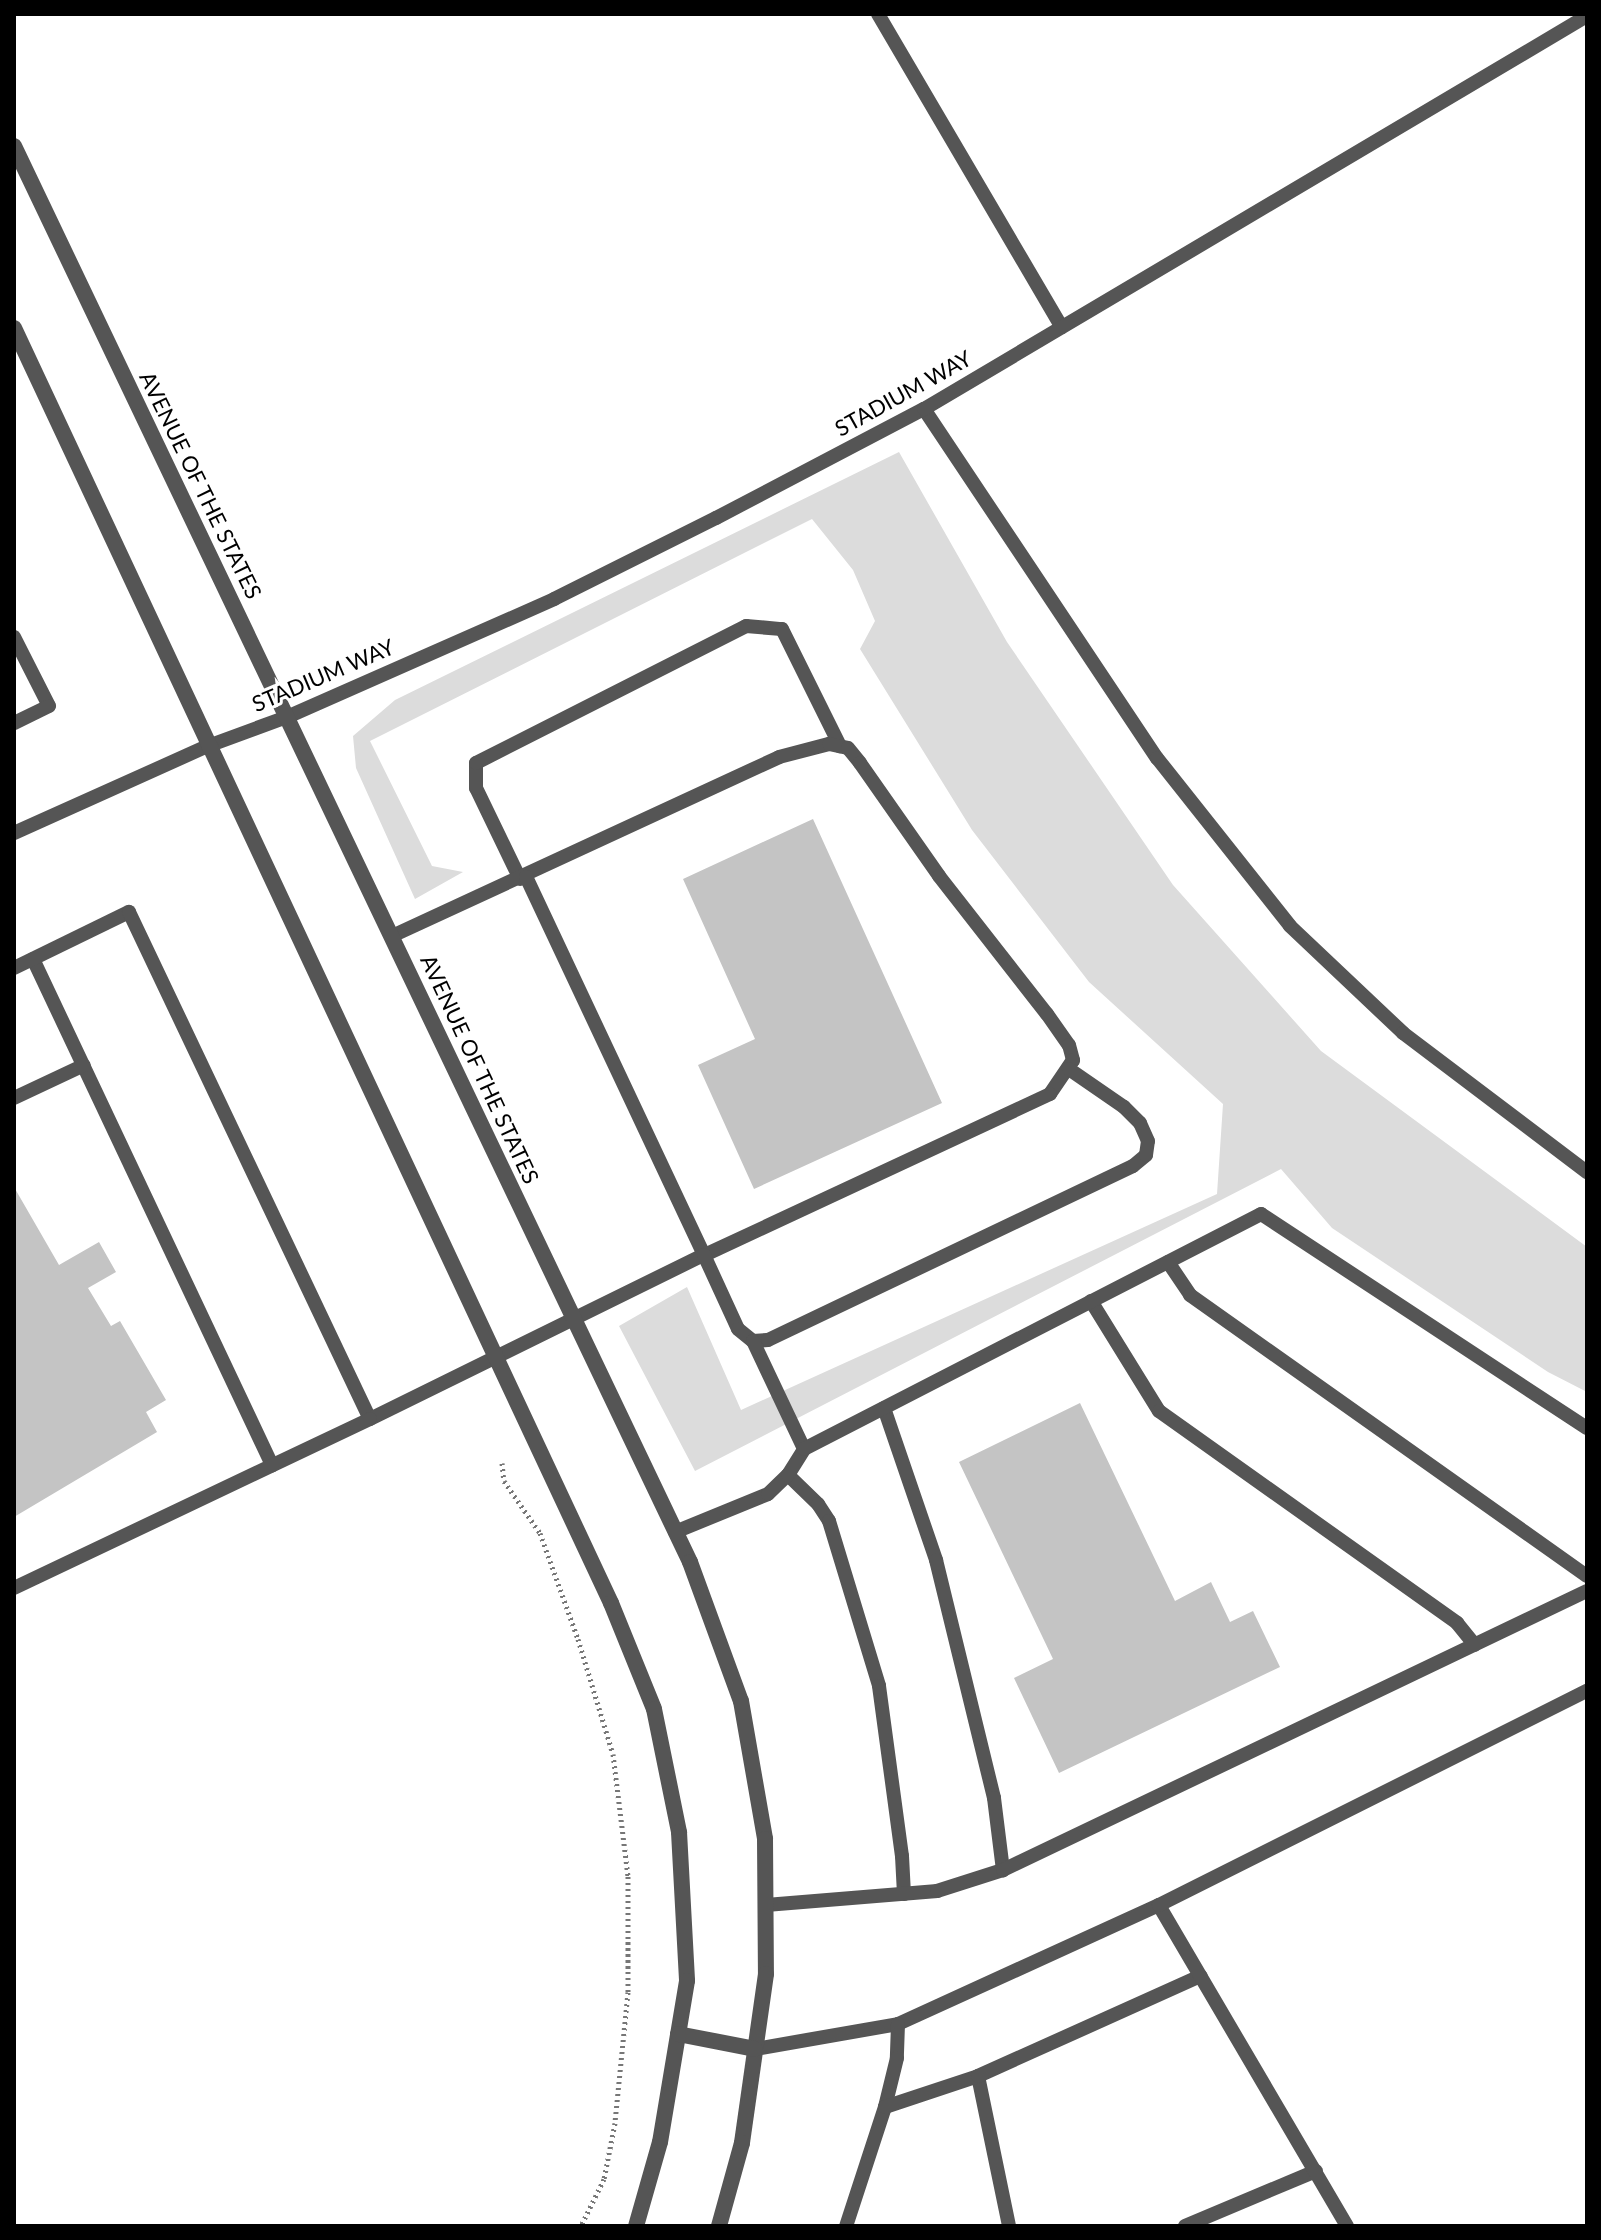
<!DOCTYPE html>
<html>
<head>
<meta charset="utf-8">
<style>
  body { margin:0 }
  #map { position:relative; width:1601px; height:2240px; overflow:hidden; background:#fff; font-family:Lato,sans-serif }
  div>[style] { position:absolute }
  [style*='--x'] { left:calc(var(--x)*1px); top:calc(var(--y)*1px); width:calc(var(--w)*1px); rotate:calc(var(--a)*1deg) }
  .green>* { inset:0; background:#dcdcdc }
  .building>* { inset:0; background:#c4c4c4 }
  .path>* { height:5px; margin-top:-2.5px; transform-origin:0; background:repeating-linear-gradient(90deg,#777 0 2px,transparent 0 6px) }
  .service>* { height:14px; margin:-7px; padding:0 7px; transform-origin:7px; border-radius:7px; background:#555 }
  .minor>* { height:16px; margin:-8px; padding:0 8px; transform-origin:8px; border-radius:8px; background:#555 }
  span { translate:-50% -50%; white-space:nowrap; text-align:center; line-height:1.15; -webkit-text-stroke:6px #fff; paint-order:stroke }
  .street-label { font-size:22px; color:#000 }
  .frame { position:absolute; inset:0; border:16px solid #000; pointer-events:none }
</style>
</head>
<body>
<div id="map">
  <div class="green">
    <div style="clip-path:polygon(899px 452px,1007px 642px,1173px 885px,1321px 1051px,1587px 1247px,1587px 1392px,1548px 1372px,1332px 1228px,1281px 1169px,695px 1471px,619px 1326px,687px 1287px,741px 1410px,1217px 1194px,1223px 1104px,1089px 982px,972px 830px,860px 649px,875px 621px,853px 570px,812px 519px,370px 741px,432px 866px,463px 872px,415px 899px,356px 768px,353px 736px,395px 700px)"></div>
  </div>
  <div class="building">
    <div style="clip-path:polygon(813px 819px,942px 1103px,754px 1189px,698px 1065px,755px 1039px,683px 879px)"></div>
    <div style="clip-path:polygon(14px 1187px,59px 1265px,99px 1242px,116px 1272px,88px 1288px,111px 1326px,120px 1321px,166px 1400px,146px 1412px,157px 1432px,14px 1517px)"></div>
    <div style="clip-path:polygon(1080px 1403px,1175px 1601px,1211px 1582px,1230px 1622px,1253px 1611px,1280px 1667px,1059px 1773px,1014px 1678px,1053px 1659px,959px 1462px)"></div>
  </div>
  <div class="path">
    <div style="--x:502;--y:1463;--w:18;--a:84"></div>
    <div style="--x:504;--y:1481;--w:63;--a:55.3"></div>
    <div style="--x:540;--y:1533;--w:113;--a:70.3"></div>
    <div style="--x:578;--y:1639;--w:120;--a:73.1"></div>
    <div style="--x:613;--y:1754;--w:123;--a:83"></div>
    <div style="--x:628;--y:1876;--w:116;--a:90"></div>
    <div style="--x:628;--y:1992;--w:132;--a:95.7"></div>
    <div style="--x:615;--y:2123;--w:57;--a:101.1"></div>
    <div style="--x:604;--y:2179;--w:52;--a:116.1"></div>
  </div>
  <div class="service">
    <div style="--x:878;--y:14;--w:363;--a:59.6"></div>
    <div style="--x:924;--y:409;--w:420;--a:56.3"></div>
    <div style="--x:1157;--y:758;--w:214;--a:51.6"></div>
    <div style="--x:1290;--y:926;--w:156;--a:43.4"></div>
    <div style="--x:1403;--y:1033;--w:231;--a:37.1"></div>
    <div style="--x:14;--y:637;--w:77;--a:63.1"></div>
    <div style="--x:49;--y:706;--w:39;--a:154"></div>
    <div style="--x:14;--y:833;--w:213;--a:-24.2"></div>
    <div style="--x:208;--y:746;--w:84;--a:-20.2"></div>
    <div style="--x:287;--y:717;--w:292;--a:-23.8"></div>
    <div style="--x:554;--y:599;--w:181;--a:-26.6"></div>
    <div style="--x:716;--y:518;--w:235;--a:-27.7"></div>
    <div style="--x:924;--y:409;--w:771;--a:-30.66"></div>
    <div style="--x:520;--y:879;--w:101;--a:-115.8"></div>
    <div style="--x:476;--y:788;--w:25;--a:-90"></div>
    <div style="--x:476;--y:763;--w:303;--a:-26.9"></div>
    <div style="--x:746;--y:626;--w:36;--a:5"></div>
    <div style="--x:782;--y:629;--w:131;--a:63.6"></div>
    <div style="--x:392;--y:936;--w:426;--a:-24.8"></div>
    <div style="--x:779;--y:757;--w:52;--a:-14.6"></div>
    <div style="--x:829;--y:744;--w:19;--a:12"></div>
    <div style="--x:848;--y:748;--w:19;--a:51"></div>
    <div style="--x:860;--y:763;--w:138;--a:55"></div>
    <div style="--x:939;--y:876;--w:175;--a:52"></div>
    <div style="--x:1047;--y:1014;--w:38;--a:55"></div>
    <div style="--x:1069;--y:1045;--w:16;--a:75"></div>
    <div style="--x:1073;--y:1060;--w:41;--a:124.1"></div>
    <div style="--x:1050;--y:1094;--w:382;--a:155"></div>
    <div style="--x:704;--y:1255;--w:418;--a:-115.2"></div>
    <div style="--x:33;--y:959;--w:560;--a:64.72"></div>
    <div style="--x:14;--y:968;--w:128;--a:-26"></div>
    <div style="--x:129;--y:912;--w:561;--a:64.58"></div>
    <div style="--x:370;--y:1419;--w:372;--a:-26.2"></div>
    <div style="--x:704;--y:1255;--w:81;--a:65.3"></div>
    <div style="--x:738;--y:1329;--w:19;--a:39"></div>
    <div style="--x:753;--y:1341;--w:15;--a:-4"></div>
    <div style="--x:768;--y:1340;--w:404;--a:-25.5"></div>
    <div style="--x:1133;--y:1166;--w:17;--a:-40"></div>
    <div style="--x:1146;--y:1155;--w:14;--a:-82"></div>
    <div style="--x:1148;--y:1141;--w:20;--a:-114"></div>
    <div style="--x:1140;--y:1123;--w:23;--a:-135"></div>
    <div style="--x:1124;--y:1107;--w:67;--a:-145.4"></div>
    <div style="--x:14;--y:1098;--w:77;--a:-25.2"></div>
    <div style="--x:1168;--y:1262;--w:40;--a:56"></div>
    <div style="--x:1190;--y:1295;--w:486;--a:35.3"></div>
    <div style="--x:1091;--y:1301;--w:129;--a:58.3"></div>
    <div style="--x:1159;--y:1411;--w:366;--a:35.4"></div>
    <div style="--x:1457;--y:1623;--w:28;--a:51"></div>
    <div style="--x:753;--y:1341;--w:119;--a:64.7"></div>
    <div style="--x:884;--y:1408;--w:161;--a:71.1"></div>
    <div style="--x:936;--y:1560;--w:245;--a:76.3"></div>
    <div style="--x:994;--y:1798;--w:73;--a:82.9"></div>
    <div style="--x:788;--y:1475;--w:42;--a:44"></div>
    <div style="--x:818;--y:1504;--w:20;--a:57"></div>
    <div style="--x:829;--y:1521;--w:172;--a:73.1"></div>
    <div style="--x:879;--y:1686;--w:172;--a:82.3"></div>
    <div style="--x:902;--y:1856;--w:38;--a:87"></div>
    <div style="--x:675;--y:1532;--w:100;--a:-22.2"></div>
    <div style="--x:768;--y:1494;--w:28;--a:-44"></div>
    <div style="--x:788;--y:1475;--w:31;--a:-58"></div>
    <div style="--x:804;--y:1449;--w:514;--a:-27.21"></div>
    <div style="--x:1261;--y:1214;--w:390;--a:33.3"></div>
    <div style="--x:14;--y:1588;--w:394;--a:-25.4"></div>
    <div style="--x:766;--y:1905;--w:172;--a:-4.7"></div>
    <div style="--x:937;--y:1891;--w:69;--a:-17.7"></div>
    <div style="--x:1003;--y:1870;--w:647;--a:-25.54"></div>
    <div style="--x:898;--y:2024;--w:287;--a:-24.5"></div>
    <div style="--x:755;--y:2049;--w:145;--a:-9.9"></div>
    <div style="--x:898;--y:2024;--w:34;--a:92"></div>
    <div style="--x:897;--y:2058;--w:50;--a:103.8"></div>
    <div style="--x:885;--y:2107;--w:125;--a:108.1"></div>
    <div style="--x:978;--y:2076;--w:153;--a:78.3"></div>
    <div style="--x:885;--y:2107;--w:98;--a:-18.4"></div>
    <div style="--x:978;--y:2076;--w:244;--a:-24.2"></div>
    <div style="--x:1185;--y:2226;--w:142;--a:-22.8"></div>
    <div style="--x:1347;--y:2226;--w:372;--a:-120.4"></div>
    <div style="--x:1159;--y:1905;--w:479;--a:-26.6"></div>
  </div>
  <div class="minor">
    <div style="--x:14;--y:146;--w:1569;--a:64.48"></div>
    <div style="--x:690;--y:1562;--w:148;--a:69.9"></div>
    <div style="--x:741;--y:1701;--w:140;--a:80.1"></div>
    <div style="--x:765;--y:1839;--w:135;--a:89.6"></div>
    <div style="--x:766;--y:1974;--w:171;--a:98.1"></div>
    <div style="--x:742;--y:2143;--w:86;--a:105.5"></div>
    <div style="--x:14;--y:328;--w:1408;--a:64.91"></div>
    <div style="--x:611;--y:1603;--w:114;--a:67.9"></div>
    <div style="--x:654;--y:1709;--w:126;--a:78.5"></div>
    <div style="--x:679;--y:1832;--w:149;--a:86.9"></div>
    <div style="--x:687;--y:1981;--w:163;--a:99.5"></div>
    <div style="--x:660;--y:2142;--w:87;--a:105.9"></div>
    <div style="--x:678;--y:2034;--w:78;--a:11"></div>
  </div>
  <div class="street-label">
    <span style="left:903px;top:393px;rotate:-29deg">STADIUM WAY</span>
    <span style="left:201px;top:485px;rotate:64deg">AVENUE OF THE STATES</span>
    <span style="left:323px;top:675px;rotate:-23deg">STADIUM WAY</span>
    <span style="left:480px;top:1069px;rotate:65deg">AVENUE OF THE STATES</span>
  </div>
  <div class="frame"></div>
</div>
</body>
</html>
